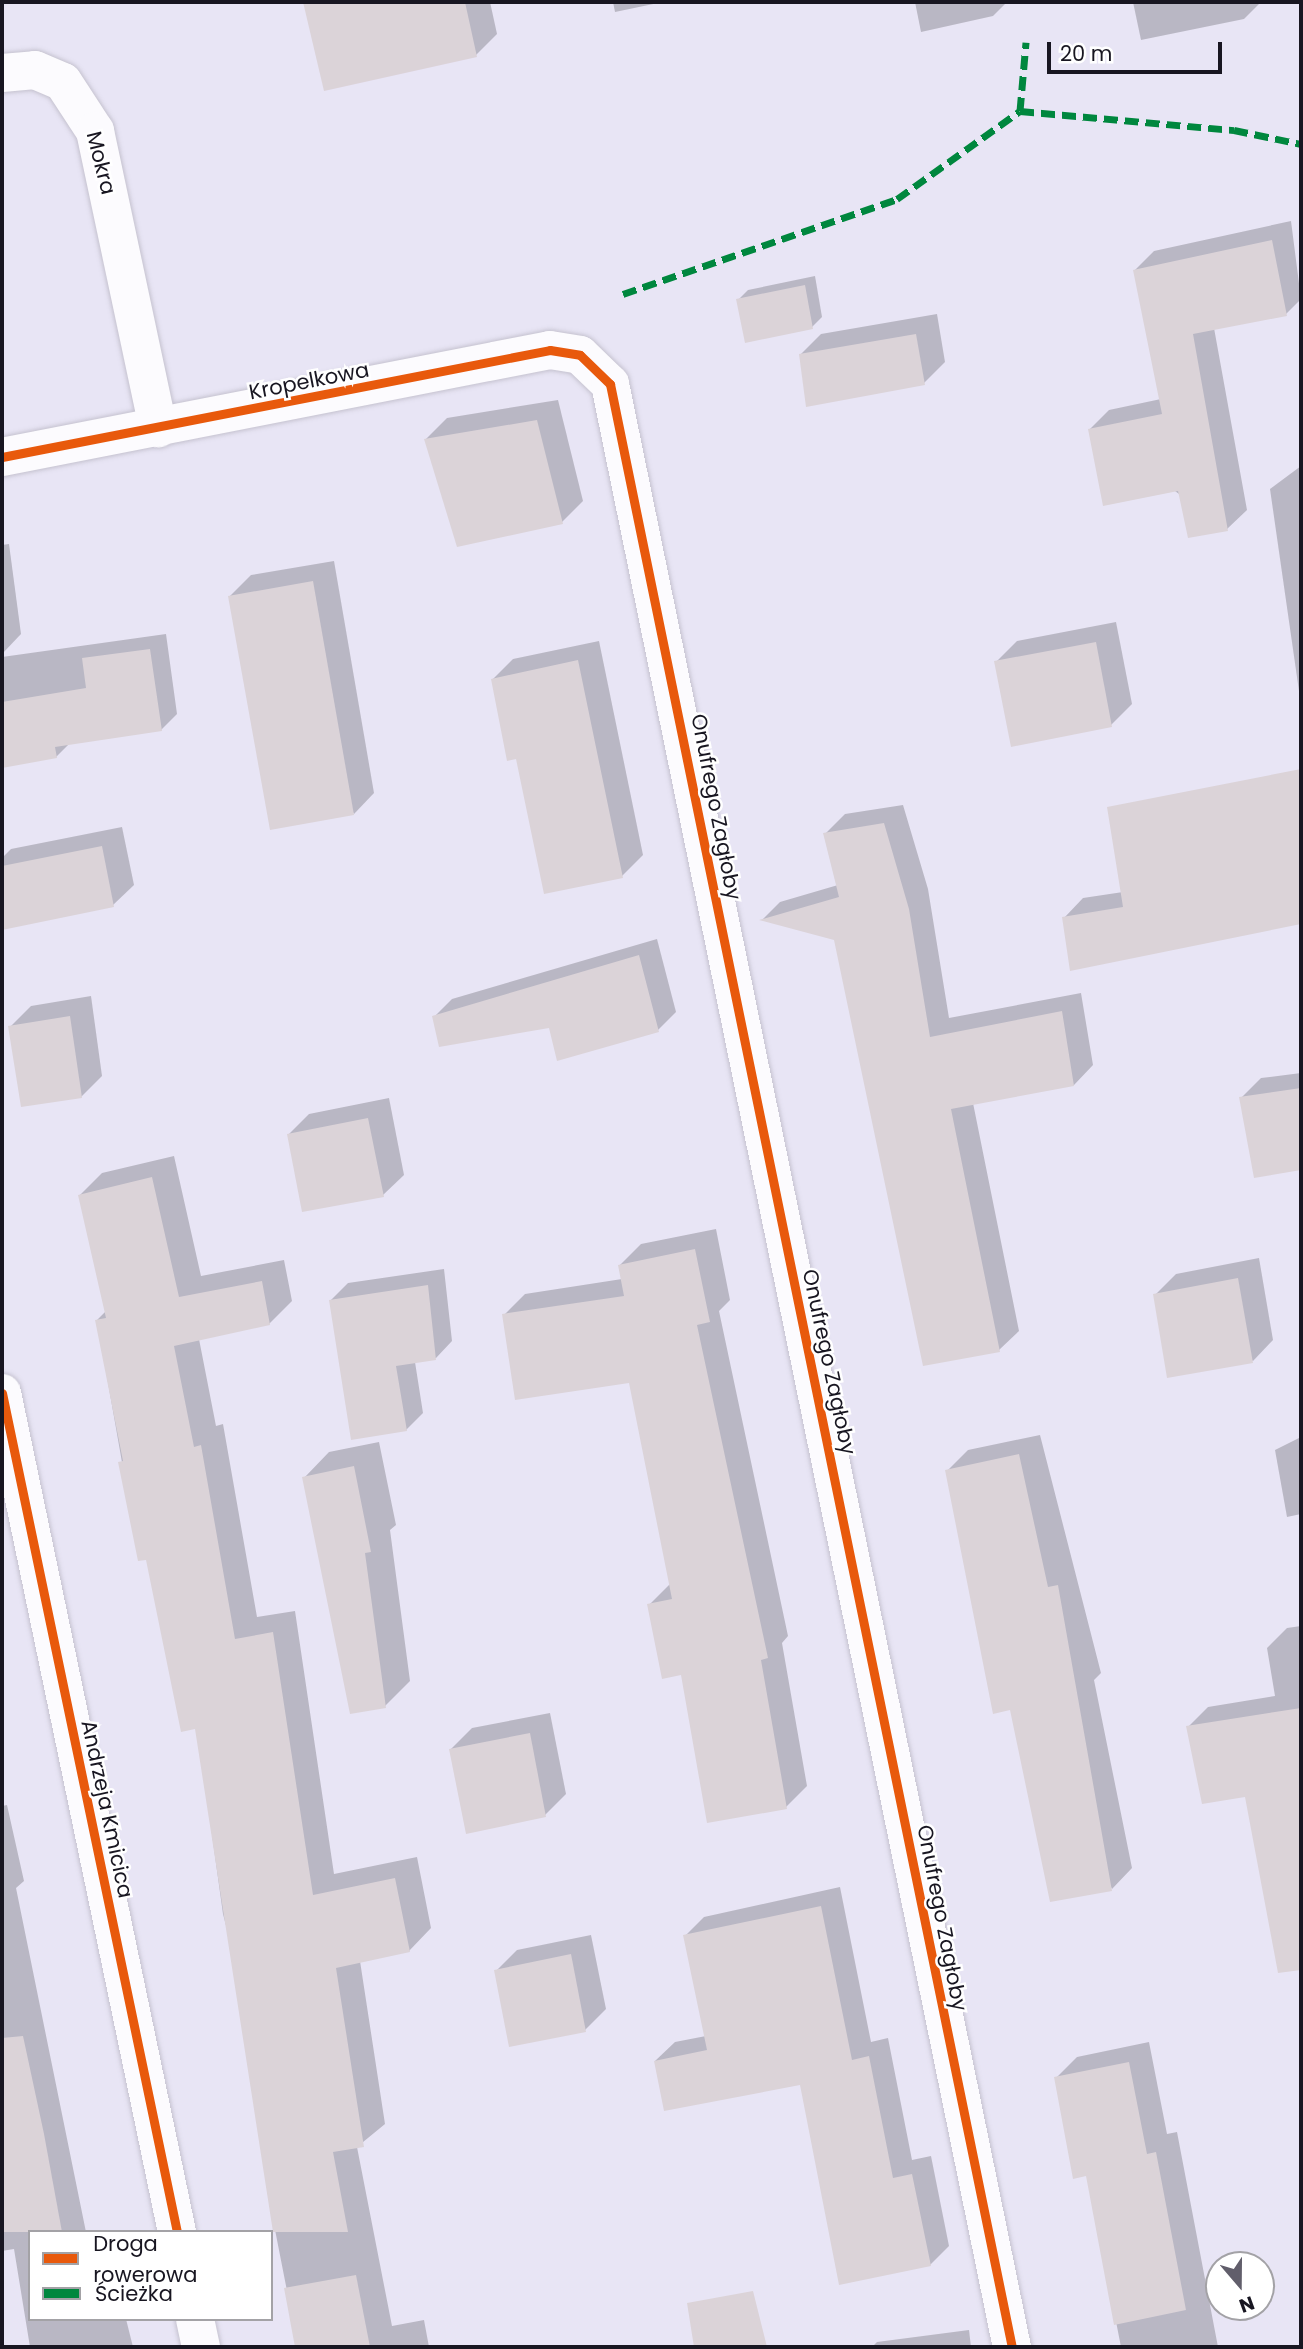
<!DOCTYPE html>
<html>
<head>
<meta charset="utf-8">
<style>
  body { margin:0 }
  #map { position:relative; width:1303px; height:2349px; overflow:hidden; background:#e8e5f5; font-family:Poppins,sans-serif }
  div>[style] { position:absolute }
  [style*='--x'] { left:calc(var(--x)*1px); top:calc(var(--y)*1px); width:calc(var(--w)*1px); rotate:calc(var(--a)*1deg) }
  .shadow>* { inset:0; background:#0003 }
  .building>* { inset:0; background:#dbd3d8 }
  .roads { filter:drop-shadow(0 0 2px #c5c2cf) drop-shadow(0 0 2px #c5c2cf) }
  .street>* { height:38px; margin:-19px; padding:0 19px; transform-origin:19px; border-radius:19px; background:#fcfbfe }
  .quiet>* { height:7px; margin-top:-3.5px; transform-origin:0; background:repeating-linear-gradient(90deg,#00873e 0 14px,transparent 0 21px) }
  .cycleway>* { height:9px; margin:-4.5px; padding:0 4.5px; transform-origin:4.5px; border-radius:4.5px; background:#e8590c }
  span { translate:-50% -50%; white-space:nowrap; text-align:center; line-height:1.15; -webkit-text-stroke:5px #fff; paint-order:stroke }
  .street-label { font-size:21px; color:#181621 }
  .frame { position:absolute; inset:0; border:4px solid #181621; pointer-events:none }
  .legend { position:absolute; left:28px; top:2230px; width:245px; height:91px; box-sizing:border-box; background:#fff; border:2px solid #a3a2a6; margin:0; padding:9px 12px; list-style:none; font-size:21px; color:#181621 }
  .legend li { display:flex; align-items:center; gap:14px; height:35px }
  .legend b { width:35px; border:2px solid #a3a2a6 }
  .north { position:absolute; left:1205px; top:2251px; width:70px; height:70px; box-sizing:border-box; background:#fff; border:2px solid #a3a2a6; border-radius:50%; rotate:160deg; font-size:19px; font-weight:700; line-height:28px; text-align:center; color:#181621 }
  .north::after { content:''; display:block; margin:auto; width:24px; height:32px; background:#615e6b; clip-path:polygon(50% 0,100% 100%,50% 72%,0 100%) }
  .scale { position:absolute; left:1047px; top:42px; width:175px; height:32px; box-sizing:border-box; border:4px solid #181621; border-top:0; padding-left:9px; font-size:21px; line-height:24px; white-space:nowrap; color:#181621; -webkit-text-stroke:5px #fff; paint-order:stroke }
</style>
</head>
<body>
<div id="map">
  <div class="shadow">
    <div style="clip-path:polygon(305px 2px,490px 2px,497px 34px,476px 55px,325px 89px)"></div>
    <div style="clip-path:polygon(613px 2px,663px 2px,615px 12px)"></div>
    <div style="clip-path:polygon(915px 2px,1007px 2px,993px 16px,921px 32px)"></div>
    <div style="clip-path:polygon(1133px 2px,1261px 2px,1244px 19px,1141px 40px)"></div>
    <div style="clip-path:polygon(1291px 221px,1301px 299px,1286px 314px,1214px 328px,1247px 510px,1227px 529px,1090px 429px,1109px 410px,1161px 399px,1135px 270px,1154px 251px)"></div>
    <div style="clip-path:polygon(815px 276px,822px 317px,812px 327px,738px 300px,748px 290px)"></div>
    <div style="clip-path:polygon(937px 314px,945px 362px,924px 383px,800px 355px,821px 334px)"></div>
    <div style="clip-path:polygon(558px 400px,583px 501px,562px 522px,426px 439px,447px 418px)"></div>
    <div style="clip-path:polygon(1301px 466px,1301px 705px,1270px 489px)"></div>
    <div style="clip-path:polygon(9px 544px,21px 634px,2px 654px,2px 545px)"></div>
    <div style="clip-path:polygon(334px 561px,374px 793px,354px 814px,230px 596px,251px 575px)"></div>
    <div style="clip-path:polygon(1116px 622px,1132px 704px,1111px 725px,996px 662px,1017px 641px)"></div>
    <div style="clip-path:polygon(166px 634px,177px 714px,161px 730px,70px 743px,56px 757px,2px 767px,2px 657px)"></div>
    <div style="clip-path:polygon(599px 641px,643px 855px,622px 876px,518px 757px,492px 680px,513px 659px)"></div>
    <div style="clip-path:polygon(903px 805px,928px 889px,949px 1018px,1081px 993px,1093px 1065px,1074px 1085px,973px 1103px,1019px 1331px,999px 1350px,836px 939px,762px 920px,780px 902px,838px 885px,825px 834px,845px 814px)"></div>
    <div style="clip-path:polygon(122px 827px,134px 885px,113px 905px,2px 928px,2px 858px,11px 849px)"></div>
    <div style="clip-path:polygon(1301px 842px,1301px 913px,1064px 918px,1083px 898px,1123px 892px,1141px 867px)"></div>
    <div style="clip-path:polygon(657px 939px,676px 1012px,658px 1030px,434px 1017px,452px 999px)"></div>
    <div style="clip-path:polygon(91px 996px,102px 1076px,81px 1097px,10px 1027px,31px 1006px)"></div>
    <div style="clip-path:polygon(1301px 1073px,1301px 1168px,1255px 1176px,1241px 1098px,1261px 1078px)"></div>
    <div style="clip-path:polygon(389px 1098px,404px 1175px,383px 1195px,288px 1135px,309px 1114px)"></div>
    <div style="clip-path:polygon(174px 1156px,201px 1276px,284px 1260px,292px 1301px,269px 1324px,199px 1339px,216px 1426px,223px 1424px,257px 1617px,295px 1611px,334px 1874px,417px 1857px,431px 1928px,409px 1951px,360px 1961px,385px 2124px,357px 2147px,392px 2326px,424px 2320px,429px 2347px,298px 2347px,267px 2189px,242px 1987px,223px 1914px,197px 1726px,147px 1558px,139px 1559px,97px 1320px,106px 1311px,80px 1195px,102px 1173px)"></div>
    <div style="clip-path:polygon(716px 1229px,730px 1300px,719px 1311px,788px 1636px,782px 1643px,807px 1786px,786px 1807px,682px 1673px,649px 1605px,671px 1583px,631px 1381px,504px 1315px,525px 1294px,622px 1279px,620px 1265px,641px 1244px)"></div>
    <div style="clip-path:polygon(1259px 1258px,1273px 1340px,1253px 1361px,1155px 1295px,1176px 1274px)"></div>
    <div style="clip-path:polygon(444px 1269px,452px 1341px,436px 1358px,415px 1362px,423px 1413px,406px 1430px,331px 1300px,348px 1283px)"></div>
    <div style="clip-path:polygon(1040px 1435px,1101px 1673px,1094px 1680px,1132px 1868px,1112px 1889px,1012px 1708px,947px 1471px,968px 1450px)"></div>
    <div style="clip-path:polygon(1301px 1437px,1301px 1514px,1287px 1517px,1275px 1450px)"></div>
    <div style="clip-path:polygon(379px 1442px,396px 1525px,390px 1530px,410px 1681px,385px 1706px,304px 1478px,329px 1452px)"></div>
    <div style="clip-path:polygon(1301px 1626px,1301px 1953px,1246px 1795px,1188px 1727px,1208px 1707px,1275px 1696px,1267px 1648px,1287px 1628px)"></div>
    <div style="clip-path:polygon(550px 1713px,566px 1794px,545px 1815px,451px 1749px,472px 1728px)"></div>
    <div style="clip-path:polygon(7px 1805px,24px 1881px,16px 1888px,86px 2232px,30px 2232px,30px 2319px,126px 2319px,133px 2347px,30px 2347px,14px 2249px,2px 2251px,2px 1806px)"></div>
    <div style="clip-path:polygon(840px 1887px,871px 2042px,888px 2038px,912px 2160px,931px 2156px,949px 2246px,930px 2265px,802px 2083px,655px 2061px,675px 2042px,706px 2036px,685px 1936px,704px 1917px)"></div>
    <div style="clip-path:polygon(591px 1935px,606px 2009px,585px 2030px,496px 1971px,517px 1950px)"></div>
    <div style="clip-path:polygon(1149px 2042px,1167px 2134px,1177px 2132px,1218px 2347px,1121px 2347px,1087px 2174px,1056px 2078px,1077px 2057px)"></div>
    <div style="clip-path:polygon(969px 2330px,971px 2347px,872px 2347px,877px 2342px)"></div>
  </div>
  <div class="building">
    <div style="clip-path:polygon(303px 2px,465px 2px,477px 57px,324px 91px)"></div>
    <div style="clip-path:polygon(1272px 240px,1287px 316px,1193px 334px,1228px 531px,1188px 538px,1178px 491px,1103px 506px,1088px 429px,1162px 414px,1133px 270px)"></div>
    <div style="clip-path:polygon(805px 285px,813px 329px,745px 343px,736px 299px)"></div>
    <div style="clip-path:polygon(916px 334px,925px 385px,806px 407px,799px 354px)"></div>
    <div style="clip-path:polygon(537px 420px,563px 524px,457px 547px,424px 439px)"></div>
    <div style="clip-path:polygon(313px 581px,354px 815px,270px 830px,228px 596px)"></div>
    <div style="clip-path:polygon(1096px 642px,1112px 727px,1011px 747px,994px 661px)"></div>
    <div style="clip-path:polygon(150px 649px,162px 731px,55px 747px,57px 758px,2px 768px,2px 702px,86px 688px,82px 658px)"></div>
    <div style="clip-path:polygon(578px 660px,623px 878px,544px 894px,516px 759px,507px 761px,491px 679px)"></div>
    <div style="clip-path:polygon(1301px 769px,1301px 924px,1070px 971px,1062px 917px,1123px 907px,1107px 807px)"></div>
    <div style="clip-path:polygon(884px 823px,909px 909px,930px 1037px,1062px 1011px,1074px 1086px,951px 1109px,1000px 1352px,923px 1366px,834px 940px,759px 920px,839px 897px,823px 833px)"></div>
    <div style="clip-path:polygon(102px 846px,114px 907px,2px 930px,2px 866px)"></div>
    <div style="clip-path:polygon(639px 955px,659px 1032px,557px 1061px,549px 1028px,439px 1047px,432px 1016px)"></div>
    <div style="clip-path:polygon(70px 1016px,82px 1098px,21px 1107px,8px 1026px)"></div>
    <div style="clip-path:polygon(1301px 1088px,1301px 1170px,1254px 1178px,1239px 1097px)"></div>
    <div style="clip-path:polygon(368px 1118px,384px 1197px,302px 1212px,287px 1134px)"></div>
    <div style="clip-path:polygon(152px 1177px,179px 1297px,262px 1281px,270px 1325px,174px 1346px,194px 1447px,201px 1445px,235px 1639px,273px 1632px,313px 1895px,395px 1878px,410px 1952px,336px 1968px,364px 2147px,333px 2152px,348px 2232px,273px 2232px,195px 1729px,181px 1732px,146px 1560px,138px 1561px,118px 1462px,123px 1461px,95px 1320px,106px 1318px,78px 1195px)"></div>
    <div style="clip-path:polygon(695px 1249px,710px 1322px,697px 1325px,768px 1658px,761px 1660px,787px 1809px,707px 1823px,681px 1675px,662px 1679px,647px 1604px,672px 1599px,629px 1383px,515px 1400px,502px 1314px,624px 1296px,618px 1265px)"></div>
    <div style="clip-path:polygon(1238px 1278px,1253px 1363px,1167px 1378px,1153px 1294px)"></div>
    <div style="clip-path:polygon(428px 1285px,436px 1360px,396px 1366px,407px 1431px,351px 1440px,329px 1300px)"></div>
    <div style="clip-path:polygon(1019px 1454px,1048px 1587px,1058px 1585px,1112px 1891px,1050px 1902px,1010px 1710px,993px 1714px,945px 1470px)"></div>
    <div style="clip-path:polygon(354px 1466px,371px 1552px,365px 1553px,386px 1708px,350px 1714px,302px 1477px)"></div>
    <div style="clip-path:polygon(1301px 1708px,1301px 1970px,1278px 1973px,1245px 1797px,1202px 1804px,1186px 1726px)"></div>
    <div style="clip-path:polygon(530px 1733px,546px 1817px,466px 1834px,449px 1749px)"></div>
    <div style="clip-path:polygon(821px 1906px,852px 2060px,869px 2056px,893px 2178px,912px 2174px,931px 2266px,839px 2285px,800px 2085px,664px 2111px,654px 2061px,707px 2050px,683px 1935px)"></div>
    <div style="clip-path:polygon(571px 1954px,586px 2032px,509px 2047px,494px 1970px)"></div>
    <div style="clip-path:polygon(23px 2036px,44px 2134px,62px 2232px,2px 2232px,2px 2038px)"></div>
    <div style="clip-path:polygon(1129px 2062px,1147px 2154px,1156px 2152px,1186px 2310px,1114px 2325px,1086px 2176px,1073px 2179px,1054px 2077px)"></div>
    <div style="clip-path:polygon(356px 2275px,370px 2347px,295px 2347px,284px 2288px)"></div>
    <div style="clip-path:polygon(753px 2291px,767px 2347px,694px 2347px,687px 2303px)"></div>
  </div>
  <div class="roads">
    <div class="street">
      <div style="--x:2;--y:73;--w:33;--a:-5"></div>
      <div style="--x:35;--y:70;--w:30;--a:23"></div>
      <div style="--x:63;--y:82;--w:59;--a:56.9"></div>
      <div style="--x:95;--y:131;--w:304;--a:78"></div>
      <div style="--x:2;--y:457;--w:558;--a:-11.05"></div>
      <div style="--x:550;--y:350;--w:30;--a:9"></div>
      <div style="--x:580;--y:355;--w:42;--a:44"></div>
      <div style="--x:610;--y:384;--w:2004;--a:78.43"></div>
      <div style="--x:2;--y:1393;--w:857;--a:78.22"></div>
      <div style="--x:195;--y:2319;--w:29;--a:78"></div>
    </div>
  </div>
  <div class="quiet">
    <div style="--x:1020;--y:111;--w:215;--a:5.1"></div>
    <div style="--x:1234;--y:130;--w:68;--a:11.8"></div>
    <div style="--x:623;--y:294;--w:290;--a:-19.1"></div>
    <div style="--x:897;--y:199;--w:151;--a:-35.6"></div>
    <div style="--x:1020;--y:111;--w:69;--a:-85"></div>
  </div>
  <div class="cycleway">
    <div style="--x:2;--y:457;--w:558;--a:-11.05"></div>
    <div style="--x:550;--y:350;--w:30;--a:9"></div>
    <div style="--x:580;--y:355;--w:42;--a:44"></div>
    <div style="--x:610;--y:384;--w:2004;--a:78.43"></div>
    <div style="--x:2;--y:1393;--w:857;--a:78.22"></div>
  </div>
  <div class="street-label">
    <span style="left:101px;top:163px;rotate:76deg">Mokra</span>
    <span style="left:309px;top:381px;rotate:-11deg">Kropelkowa</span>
    <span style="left:716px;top:807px;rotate:79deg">Onufrego Zagłoby</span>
    <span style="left:829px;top:1362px;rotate:78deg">Onufrego Zagłoby</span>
    <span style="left:107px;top:1809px;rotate:78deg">Andrzeja Kmicica</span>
    <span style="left:942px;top:1918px;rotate:79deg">Onufrego Zagłoby</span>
  </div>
  <div class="frame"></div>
  <ul class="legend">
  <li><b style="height:9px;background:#e8590c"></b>Droga rowerowa</li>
  <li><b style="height:9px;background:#00873e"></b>Ścieżka</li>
  </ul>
  <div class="north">N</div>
  <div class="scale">20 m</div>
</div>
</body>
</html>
